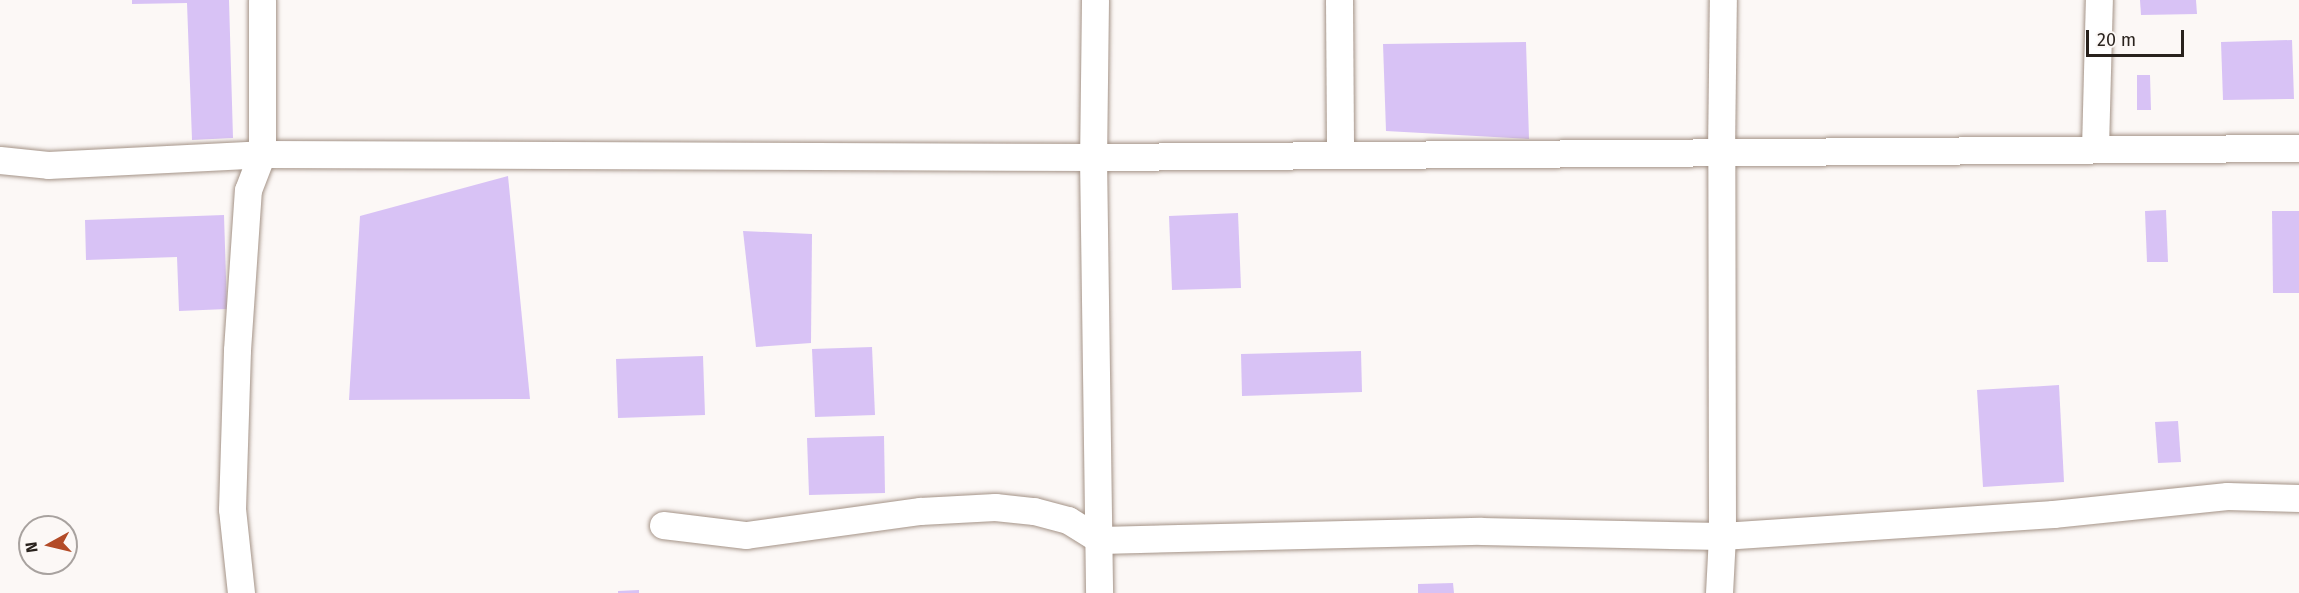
<!DOCTYPE html>
<html>
<head>
<meta charset="utf-8">
<style>
  body { margin:0 }
  #map { position:relative; width:2299px; height:593px; overflow:hidden; background:#fcf8f6; font-family:"Fira Sans",sans-serif }
  div>[style] { position:absolute }
  [style*='--x'] { left:calc(var(--x)*1px); top:calc(var(--y)*1px); width:calc(var(--w)*1px); rotate:calc(var(--a)*1deg) }
  .building>* { inset:0; background:#d8c2f5 }
  .roads { filter:drop-shadow(0 0 2px #a49387) drop-shadow(0 0 2px #a49387) }
  .street>* { height:27px; margin:-13.5px; padding:0 13.5px; transform-origin:13.5px; border-radius:13.5px; background:#fff }
  span { translate:-50% -50%; white-space:nowrap; text-align:center; line-height:1.15; -webkit-text-stroke:4.5px #fcf8f6; paint-order:stroke }
  .north { position:absolute; left:18px; top:515px; width:60px; height:60px; box-sizing:border-box; background:#fcf8f6; border:2px solid #a8a29f; border-radius:50%; rotate:262deg; font-size:16px; font-weight:700; line-height:24px; text-align:center; color:#29221d }
  .north::after { content:''; display:block; margin:auto; width:21px; height:27px; background:#b34b27; clip-path:polygon(50% 0,100% 100%,50% 72%,0 100%) }
  .scale { position:absolute; left:2086px; top:30px; width:98px; height:27px; box-sizing:border-box; border:3px solid #29221d; border-top:0; padding-left:8px; font-size:18px; line-height:21px; white-space:nowrap; color:#29221d; -webkit-text-stroke:4px #fcf8f6; paint-order:stroke }
</style>
</head>
<body>
<div id="map">
  <div class="building">
    <div style="clip-path:polygon(132px 0,229px 0,233px 138px,192px 140px,187px 3px,132px 4px)"></div>
    <div style="clip-path:polygon(2140px 0,2196px 0,2197px 14px,2141px 15px)"></div>
    <div style="clip-path:polygon(2292px 40px,2294px 99px,2223px 100px,2221px 42px)"></div>
    <div style="clip-path:polygon(1526px 42px,1529px 139px,1386px 131px,1383px 44px)"></div>
    <div style="clip-path:polygon(2137px 75px,2150px 75px,2151px 110px,2137px 110px)"></div>
    <div style="clip-path:polygon(508px 176px,530px 399px,349px 400px,360px 216px)"></div>
    <div style="clip-path:polygon(2166px 210px,2168px 262px,2147px 262px,2145px 211px)"></div>
    <div style="clip-path:polygon(2272px 211px,2299px 211px,2299px 293px,2273px 293px)"></div>
    <div style="clip-path:polygon(1238px 213px,1241px 288px,1172px 290px,1169px 216px)"></div>
    <div style="clip-path:polygon(224px 215px,227px 309px,179px 311px,177px 257px,86px 260px,85px 220px)"></div>
    <div style="clip-path:polygon(743px 231px,812px 234px,811px 343px,756px 347px)"></div>
    <div style="clip-path:polygon(872px 347px,875px 415px,815px 417px,812px 349px)"></div>
    <div style="clip-path:polygon(1361px 351px,1362px 392px,1242px 396px,1241px 354px)"></div>
    <div style="clip-path:polygon(703px 356px,705px 415px,618px 418px,616px 359px)"></div>
    <div style="clip-path:polygon(2059px 385px,2064px 482px,1983px 487px,1977px 390px)"></div>
    <div style="clip-path:polygon(2178px 421px,2181px 462px,2158px 463px,2155px 422px)"></div>
    <div style="clip-path:polygon(884px 436px,885px 493px,809px 495px,807px 438px)"></div>
    <div style="clip-path:polygon(1453px 583px,1454px 593px,1418px 593px,1418px 584px)"></div>
    <div style="clip-path:polygon(639px 590px,639px 593px,618px 593px,618px 591px)"></div>
  </div>
  <div class="roads">
    <div class="street">
      <div style="--x:1095;--y:0;--w:157;--a:90.7"></div>
      <div style="--x:1093;--y:157;--w:436;--a:89.2"></div>
      <div style="--x:1339;--y:0;--w:155;--a:89.6"></div>
      <div style="--x:2095;--y:148;--w:148;--a:-88.5"></div>
      <div style="--x:0;--y:160;--w:48;--a:5.9"></div>
      <div style="--x:48;--y:165;--w:214;--a:-2.9"></div>
      <div style="--x:262;--y:154;--w:831;--a:0.21"></div>
      <div style="--x:1093;--y:157;--w:1206;--a:-0.43"></div>
      <div style="--x:663;--y:525;--w:84;--a:6.9"></div>
      <div style="--x:746;--y:535;--w:176;--a:-7.9"></div>
      <div style="--x:920;--y:511;--w:75;--a:-3.1"></div>
      <div style="--x:995;--y:507;--w:39;--a:6"></div>
      <div style="--x:1034;--y:511;--w:35;--a:15"></div>
      <div style="--x:1068;--y:520;--w:38;--a:32"></div>
      <div style="--x:1100;--y:540;--w:381;--a:-1.4"></div>
      <div style="--x:1481;--y:531;--w:241;--a:1.2"></div>
      <div style="--x:1722;--y:536;--w:332;--a:-3.8"></div>
      <div style="--x:2053;--y:514;--w:175;--a:-5.9"></div>
      <div style="--x:2227;--y:496;--w:72;--a:1.6"></div>
      <div style="--x:241;--y:593;--w:84;--a:-96.1"></div>
      <div style="--x:232;--y:509;--w:159;--a:-88.2"></div>
      <div style="--x:237;--y:350;--w:160;--a:-86.1"></div>
      <div style="--x:248;--y:190;--w:39;--a:-69"></div>
      <div style="--x:262;--y:154;--w:154;--a:-90"></div>
      <div style="--x:1719;--y:593;--w:57;--a:-87"></div>
      <div style="--x:1722;--y:536;--w:383;--a:-90.1"></div>
      <div style="--x:1721;--y:153;--w:153;--a:-89.3"></div>
    </div>
  </div>
  <div class="north">N</div>
  <div class="scale">20 m</div>
</div>
</body>
</html>
